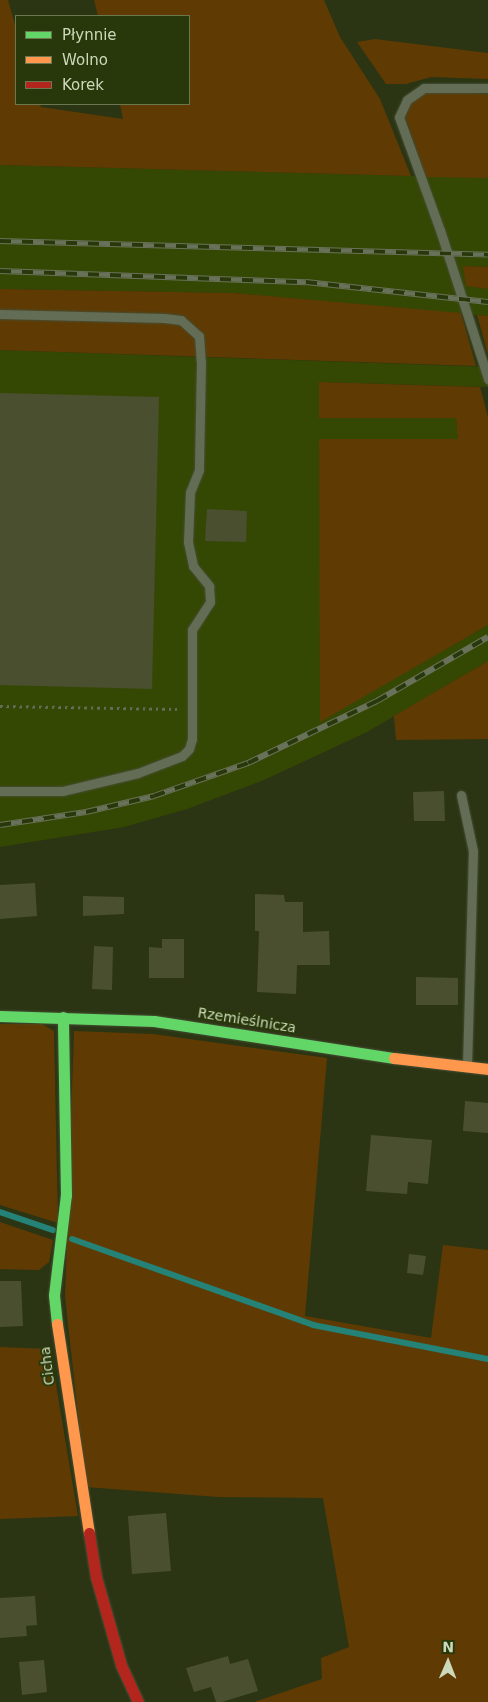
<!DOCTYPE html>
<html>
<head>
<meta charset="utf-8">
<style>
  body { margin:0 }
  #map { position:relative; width:488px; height:1702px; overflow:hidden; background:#2b3513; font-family:"DejaVu Sans",sans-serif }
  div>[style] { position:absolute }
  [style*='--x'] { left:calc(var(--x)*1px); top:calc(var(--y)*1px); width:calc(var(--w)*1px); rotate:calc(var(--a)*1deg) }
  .built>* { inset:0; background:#354803 }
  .green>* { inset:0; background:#5f3b03 }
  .stream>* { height:6px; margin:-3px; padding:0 3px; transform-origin:3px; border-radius:3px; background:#248276 }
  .building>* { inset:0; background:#4a4f30 }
  .path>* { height:3px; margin-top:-1.5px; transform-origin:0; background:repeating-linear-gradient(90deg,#646b56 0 2.5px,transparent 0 6.5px) }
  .roads { filter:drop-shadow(0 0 1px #464e35) drop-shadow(0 0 1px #464e35) }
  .lane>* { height:9px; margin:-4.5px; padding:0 4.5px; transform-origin:4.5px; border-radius:4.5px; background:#636c54 }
  .fast>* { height:11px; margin:-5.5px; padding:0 5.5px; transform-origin:5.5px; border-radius:5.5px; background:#63d668 }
  .slow>* { height:11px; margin:-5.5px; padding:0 5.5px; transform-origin:5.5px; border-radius:5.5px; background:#ff974d }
  .jam>* { height:11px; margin:-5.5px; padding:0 5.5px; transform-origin:5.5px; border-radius:5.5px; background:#b3261e }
  .rail>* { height:5.5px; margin-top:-2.75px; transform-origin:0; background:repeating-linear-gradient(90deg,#29380a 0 11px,#69715a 0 22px); box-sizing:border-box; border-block:1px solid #69715a }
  span { translate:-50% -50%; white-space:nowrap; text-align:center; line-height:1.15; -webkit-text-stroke:4px #29380a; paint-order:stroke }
  .street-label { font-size:14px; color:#ccd9ba }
  .legend { position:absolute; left:15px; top:15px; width:175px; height:90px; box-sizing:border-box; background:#29380a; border:1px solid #6a7850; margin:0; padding:6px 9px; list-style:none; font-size:15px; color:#ccd9ba }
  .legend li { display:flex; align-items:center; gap:10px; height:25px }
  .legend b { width:25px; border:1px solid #6a7850 }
  .north { position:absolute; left:423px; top:1637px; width:50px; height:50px; -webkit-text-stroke:4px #29380a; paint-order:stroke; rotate:1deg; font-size:14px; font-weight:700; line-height:20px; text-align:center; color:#ccd9ba }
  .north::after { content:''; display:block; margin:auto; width:18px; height:22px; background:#ccd9ba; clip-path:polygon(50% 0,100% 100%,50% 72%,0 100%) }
</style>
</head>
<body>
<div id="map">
  <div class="built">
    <div style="clip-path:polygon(0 165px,488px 178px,488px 267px,464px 266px,466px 286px,488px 289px,488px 316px,233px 293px,0 289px)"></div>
    <div style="clip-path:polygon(0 350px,488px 367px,488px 387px,319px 382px,319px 418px,456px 418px,458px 439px,320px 721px,488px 625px,488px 661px,367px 732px,264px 780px,187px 809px,124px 827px,0 847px)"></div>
  </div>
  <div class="green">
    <div style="clip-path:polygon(0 0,8px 0,16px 28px,16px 104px,40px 104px,41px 107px,123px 119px,120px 104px,189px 104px,189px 16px,98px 16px,94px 0,324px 0,340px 37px,380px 99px,411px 176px,0 165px)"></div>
    <div style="clip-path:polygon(375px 39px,488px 53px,488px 79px,431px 77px,406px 84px,386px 84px,357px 42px)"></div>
    <div style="clip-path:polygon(429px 91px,488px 94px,488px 178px,426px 177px,405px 117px,413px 100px)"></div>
    <div style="clip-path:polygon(463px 266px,488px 267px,488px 289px,466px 286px)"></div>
    <div style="clip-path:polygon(0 289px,233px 293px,461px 313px,476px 366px,0 350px)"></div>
    <div style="clip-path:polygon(477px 315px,488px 316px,488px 354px)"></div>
    <div style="clip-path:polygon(319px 382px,480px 387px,488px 417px,488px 625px,320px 722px,319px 439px,458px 439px,456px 418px,319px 418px)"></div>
    <div style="clip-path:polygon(488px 661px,488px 739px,396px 740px,394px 716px)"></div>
    <div style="clip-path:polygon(0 1024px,42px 1024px,54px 1031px,58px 1223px,0 1205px)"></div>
    <div style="clip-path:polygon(74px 1031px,153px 1034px,327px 1058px,305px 1316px,431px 1338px,443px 1245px,488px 1250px,488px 1702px,254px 1702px,322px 1679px,321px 1658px,349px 1647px,323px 1498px,218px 1497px,86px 1487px,65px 1297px)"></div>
    <div style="clip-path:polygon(0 1222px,53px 1240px,49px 1262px,39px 1270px,0 1269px)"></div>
    <div style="clip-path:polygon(0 1347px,50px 1349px,78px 1516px,0 1519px)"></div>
  </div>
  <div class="stream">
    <div style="--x:0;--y:1212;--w:56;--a:18.8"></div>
    <div style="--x:72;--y:1239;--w:256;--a:19.6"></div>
    <div style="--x:313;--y:1325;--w:178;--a:11"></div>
  </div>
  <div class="building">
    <div style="clip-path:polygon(0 393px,159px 397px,152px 689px,0 685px)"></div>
    <div style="clip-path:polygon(207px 509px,247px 511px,246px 542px,205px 541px)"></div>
    <div style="clip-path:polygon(444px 791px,445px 821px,414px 821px,413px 792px)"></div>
    <div style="clip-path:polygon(35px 883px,37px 916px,0 919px,0 885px)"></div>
    <div style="clip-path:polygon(255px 894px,284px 895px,285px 902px,303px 902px,303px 932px,329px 931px,330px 965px,297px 965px,296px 994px,257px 992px,259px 931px,255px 931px)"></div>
    <div style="clip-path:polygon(83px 896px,124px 897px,124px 914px,83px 916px)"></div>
    <div style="clip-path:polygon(162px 939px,184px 939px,184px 978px,149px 978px,149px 947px,162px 948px)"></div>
    <div style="clip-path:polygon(94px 946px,113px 947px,112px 990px,92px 989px)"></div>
    <div style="clip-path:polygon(416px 977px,458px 978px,458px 1005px,416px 1005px)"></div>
    <div style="clip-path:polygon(465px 1101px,488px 1103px,488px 1133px,463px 1131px)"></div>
    <div style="clip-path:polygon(371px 1135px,432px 1140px,428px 1184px,408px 1182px,407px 1194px,366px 1191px)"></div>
    <div style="clip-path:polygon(409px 1254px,426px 1256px,423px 1275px,407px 1273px)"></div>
    <div style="clip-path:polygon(0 1281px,21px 1281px,23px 1326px,0 1327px)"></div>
    <div style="clip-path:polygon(166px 1513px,171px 1571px,132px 1574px,128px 1516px)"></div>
    <div style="clip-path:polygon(35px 1596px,37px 1625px,26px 1626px,27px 1636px,0 1638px,0 1598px)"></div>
    <div style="clip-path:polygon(228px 1656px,230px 1664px,248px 1659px,258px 1691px,222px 1702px,216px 1702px,211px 1687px,194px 1692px,186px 1668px)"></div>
    <div style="clip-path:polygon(44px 1660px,47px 1692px,22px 1695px,19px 1662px)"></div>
  </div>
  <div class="path">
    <div style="--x:0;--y:706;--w:177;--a:1"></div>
  </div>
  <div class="roads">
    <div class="lane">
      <div style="--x:488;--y:88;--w:64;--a:180"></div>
      <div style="--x:424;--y:88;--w:21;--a:145"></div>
      <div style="--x:407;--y:100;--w:19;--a:115"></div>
      <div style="--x:399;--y:117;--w:120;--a:70.1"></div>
      <div style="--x:440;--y:230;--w:157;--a:72.1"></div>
      <div style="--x:0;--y:314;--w:164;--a:1.4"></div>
      <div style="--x:164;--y:318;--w:17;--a:7"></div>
      <div style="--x:181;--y:320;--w:24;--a:42"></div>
      <div style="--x:199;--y:336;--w:26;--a:86"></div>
      <div style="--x:201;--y:362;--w:108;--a:91.1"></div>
      <div style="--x:199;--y:470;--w:24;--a:112"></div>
      <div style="--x:190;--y:492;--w:50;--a:92.3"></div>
      <div style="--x:188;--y:542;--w:25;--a:78"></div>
      <div style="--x:193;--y:566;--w:26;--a:51"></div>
      <div style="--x:209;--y:586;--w:16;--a:86"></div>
      <div style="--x:210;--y:602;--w:33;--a:123"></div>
      <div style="--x:192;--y:630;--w:109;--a:90"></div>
      <div style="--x:192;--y:739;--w:10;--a:107"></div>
      <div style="--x:189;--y:749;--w:10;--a:135"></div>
      <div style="--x:182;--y:756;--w:47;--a:158.9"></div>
      <div style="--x:138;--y:773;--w:77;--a:166.5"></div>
      <div style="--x:63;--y:791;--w:63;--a:180"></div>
      <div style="--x:461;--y:795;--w:57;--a:77.9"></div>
      <div style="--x:473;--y:851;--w:216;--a:91.6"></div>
    </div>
    <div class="fast">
      <div style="--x:0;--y:1016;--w:154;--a:1.9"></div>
      <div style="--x:154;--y:1021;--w:243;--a:8.8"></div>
      <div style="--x:57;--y:1324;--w:29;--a:-96"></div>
      <div style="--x:54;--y:1295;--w:101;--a:-83.2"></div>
      <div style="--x:66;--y:1195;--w:178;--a:-91"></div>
    </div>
    <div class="slow">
      <div style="--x:394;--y:1058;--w:95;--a:6.7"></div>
      <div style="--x:57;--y:1324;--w:211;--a:81.3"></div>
    </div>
    <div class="jam">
      <div style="--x:89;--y:1533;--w:45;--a:81"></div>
      <div style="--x:96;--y:1577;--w:91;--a:74.1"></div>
      <div style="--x:121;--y:1665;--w:41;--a:65.3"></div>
    </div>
  </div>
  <div class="rail">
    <div style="--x:0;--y:241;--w:488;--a:1.6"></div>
    <div style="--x:0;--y:271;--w:306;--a:2.1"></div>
    <div style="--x:306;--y:282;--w:183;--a:6.3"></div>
    <div style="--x:0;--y:825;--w:87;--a:-8.6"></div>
    <div style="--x:86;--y:812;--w:70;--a:-13.2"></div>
    <div style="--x:154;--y:796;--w:100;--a:-19.3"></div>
    <div style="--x:248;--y:763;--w:143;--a:-25.7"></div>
    <div style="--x:377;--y:701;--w:128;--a:-30"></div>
  </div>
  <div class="street-label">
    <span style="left:247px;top:1020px;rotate:9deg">Rzemieślnicza</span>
    <span style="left:47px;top:1366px;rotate:-97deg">Cicha</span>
  </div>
  <ul class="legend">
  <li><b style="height:6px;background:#63d668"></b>Płynnie</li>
  <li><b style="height:6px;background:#ff974d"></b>Wolno</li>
  <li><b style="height:6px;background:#b3261e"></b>Korek</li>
  </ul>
  <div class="north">N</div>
</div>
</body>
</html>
